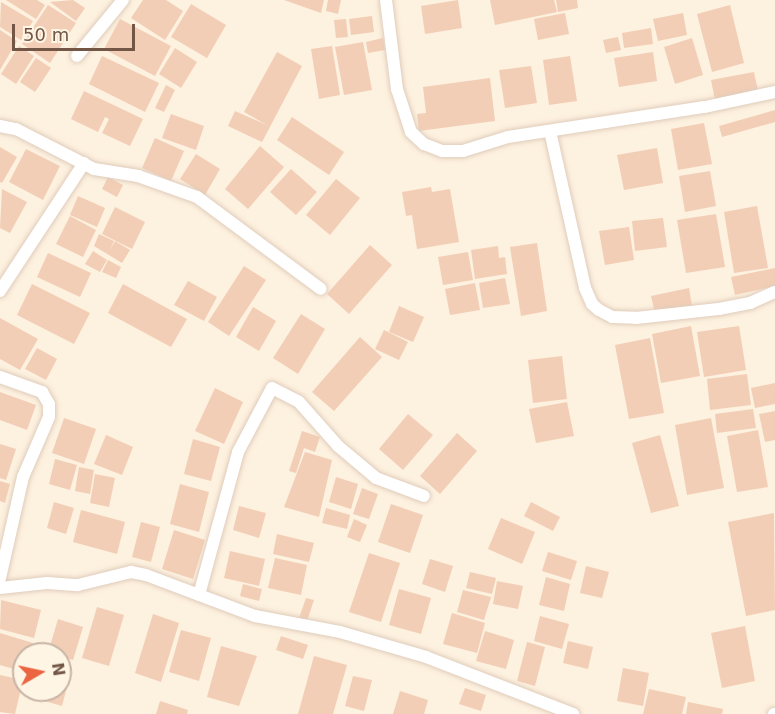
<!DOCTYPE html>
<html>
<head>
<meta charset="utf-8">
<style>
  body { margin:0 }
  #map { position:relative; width:775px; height:714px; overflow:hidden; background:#fdf1df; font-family:"DejaVu Sans",sans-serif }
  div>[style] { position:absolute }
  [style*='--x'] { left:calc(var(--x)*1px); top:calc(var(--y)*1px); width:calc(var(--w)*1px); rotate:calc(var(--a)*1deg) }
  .building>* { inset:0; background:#f3ceb6 }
  .roads { filter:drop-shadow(0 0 2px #e0ccbb) drop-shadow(0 0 2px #e0ccbb) }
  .minor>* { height:12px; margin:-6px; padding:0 6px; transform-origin:6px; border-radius:6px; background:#fff }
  span { translate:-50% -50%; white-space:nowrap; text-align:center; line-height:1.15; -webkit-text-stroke:4.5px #fff5e5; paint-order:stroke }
  .north { position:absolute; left:12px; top:642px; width:60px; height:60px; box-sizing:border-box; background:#fff5e5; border:2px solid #c7b5a5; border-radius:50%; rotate:81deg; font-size:16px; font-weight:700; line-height:24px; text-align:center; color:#735646 }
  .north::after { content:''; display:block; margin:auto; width:21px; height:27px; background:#ea6540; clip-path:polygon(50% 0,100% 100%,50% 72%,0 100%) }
  .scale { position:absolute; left:12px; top:24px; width:123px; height:27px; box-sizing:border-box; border:3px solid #735646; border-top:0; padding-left:8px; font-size:18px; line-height:21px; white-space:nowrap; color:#735646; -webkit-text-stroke:4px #fff5e5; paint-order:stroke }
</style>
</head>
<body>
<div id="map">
  <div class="building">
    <div style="clip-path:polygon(6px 0,37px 0,45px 5px,36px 19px)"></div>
    <div style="clip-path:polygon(73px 0,85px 8px,76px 21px,50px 2px)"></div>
    <div style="clip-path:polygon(143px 0,166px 0,183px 11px,165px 40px,131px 18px)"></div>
    <div style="clip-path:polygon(284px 0,324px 0,321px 13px)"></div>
    <div style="clip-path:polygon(328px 0,341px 0,338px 14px,326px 11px)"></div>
    <div style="clip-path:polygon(458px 0,462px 28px,425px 34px,421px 6px)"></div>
    <div style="clip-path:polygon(490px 0,554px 0,557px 12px,495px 25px)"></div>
    <div style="clip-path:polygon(556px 0,577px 0,578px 8px,558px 12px)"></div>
    <div style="clip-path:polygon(1px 2px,33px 21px,21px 40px,0 27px)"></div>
    <div style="clip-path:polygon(191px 4px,226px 25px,207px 58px,171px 37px)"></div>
    <div style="clip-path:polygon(48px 5px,76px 23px,50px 63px,22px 44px)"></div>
    <div style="clip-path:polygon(730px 5px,744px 63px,712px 72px,697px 14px)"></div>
    <div style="clip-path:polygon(565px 13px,569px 34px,538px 40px,534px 19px)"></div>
    <div style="clip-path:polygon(683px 13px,687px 35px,658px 41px,653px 19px)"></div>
    <div style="clip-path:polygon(372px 16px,374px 32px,351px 35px,349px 19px)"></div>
    <div style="clip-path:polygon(120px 19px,171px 46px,155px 76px,104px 49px)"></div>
    <div style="clip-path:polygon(346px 19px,348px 37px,336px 38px,334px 20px)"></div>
    <div style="clip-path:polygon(651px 28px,653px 44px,624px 48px,622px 33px)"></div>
    <div style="clip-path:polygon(0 30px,17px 41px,0 70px)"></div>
    <div style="clip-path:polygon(618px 37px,621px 50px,606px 53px,603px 40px)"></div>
    <div style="clip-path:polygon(383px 38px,385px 50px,368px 53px,366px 42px)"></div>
    <div style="clip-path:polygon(692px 38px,703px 75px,675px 84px,664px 47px)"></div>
    <div style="clip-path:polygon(363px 42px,372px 90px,344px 95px,335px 47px)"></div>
    <div style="clip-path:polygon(19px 46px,34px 56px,16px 84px,1px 74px)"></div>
    <div style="clip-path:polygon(332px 46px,340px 95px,319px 99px,311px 49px)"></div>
    <div style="clip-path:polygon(175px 48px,197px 62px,181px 88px,159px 74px)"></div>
    <div style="clip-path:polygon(277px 52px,302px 66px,262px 142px,228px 126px,235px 111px,267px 125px,244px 112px)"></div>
    <div style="clip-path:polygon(653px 52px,657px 81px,619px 87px,614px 58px)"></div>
    <div style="clip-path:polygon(102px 56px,159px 83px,145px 112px,89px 84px)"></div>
    <div style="clip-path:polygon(570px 56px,577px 101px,549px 105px,543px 60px)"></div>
    <div style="clip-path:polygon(36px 58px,51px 68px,35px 92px,20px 82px)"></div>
    <div style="clip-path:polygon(531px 66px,537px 103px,505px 108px,499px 70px)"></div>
    <div style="clip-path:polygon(754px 72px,758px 91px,715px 100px,711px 80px)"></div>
    <div style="clip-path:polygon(490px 78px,495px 121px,419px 131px,417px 114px,426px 113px,423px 87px)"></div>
    <div style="clip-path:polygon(166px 85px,175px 90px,164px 112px,155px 108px)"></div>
    <div style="clip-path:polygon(84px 91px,143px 119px,130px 146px,102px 133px,109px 119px,105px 117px,98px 132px,71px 119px)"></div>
    <div style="clip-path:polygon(775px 110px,775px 122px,722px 137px,719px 126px)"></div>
    <div style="clip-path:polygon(171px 114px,204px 126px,196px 150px,162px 138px)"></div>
    <div style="clip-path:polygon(292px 117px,344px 152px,329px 175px,277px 140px)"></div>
    <div style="clip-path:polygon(704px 123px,712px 164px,678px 170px,671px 129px)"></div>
    <div style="clip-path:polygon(155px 138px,184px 151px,171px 181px,142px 168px)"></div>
    <div style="clip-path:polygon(260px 146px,284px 167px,248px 209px,225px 189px)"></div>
    <div style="clip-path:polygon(0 147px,17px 157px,2px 183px,0 182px)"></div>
    <div style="clip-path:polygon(657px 148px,663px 183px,624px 190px,617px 155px)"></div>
    <div style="clip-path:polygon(26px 149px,60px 166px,43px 200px,9px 182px)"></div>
    <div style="clip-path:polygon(196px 154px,220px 169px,205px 195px,180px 179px)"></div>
    <div style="clip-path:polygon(291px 169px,317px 192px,296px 215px,270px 192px)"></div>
    <div style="clip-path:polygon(710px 171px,716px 206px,685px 212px,679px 176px)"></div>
    <div style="clip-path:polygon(108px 177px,123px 185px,117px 197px,102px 189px)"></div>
    <div style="clip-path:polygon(336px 179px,360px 198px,330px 235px,306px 215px)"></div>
    <div style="clip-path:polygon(431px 187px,432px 192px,450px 189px,459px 242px,417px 249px,412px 215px,406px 216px,402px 192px)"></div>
    <div style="clip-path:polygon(2px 189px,27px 202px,10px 233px,0 228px)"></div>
    <div style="clip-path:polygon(78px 196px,105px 208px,97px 227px,70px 215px)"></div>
    <div style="clip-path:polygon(757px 206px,768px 268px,734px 273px,724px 212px)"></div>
    <div style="clip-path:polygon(115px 207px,145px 222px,132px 249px,102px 234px)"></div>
    <div style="clip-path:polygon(716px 214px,725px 267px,686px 273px,677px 220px)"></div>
    <div style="clip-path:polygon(70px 216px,96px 230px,83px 257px,56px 244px)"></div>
    <div style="clip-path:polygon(663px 218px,667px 247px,635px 251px,632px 221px)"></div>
    <div style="clip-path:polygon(629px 227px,634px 260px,605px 265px,599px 231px)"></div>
    <div style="clip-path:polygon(99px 234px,114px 241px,110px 250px,115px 241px,130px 250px,122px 263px,94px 246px)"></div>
    <div style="clip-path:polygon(537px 243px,547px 311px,521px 316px,510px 247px)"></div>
    <div style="clip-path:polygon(370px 245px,392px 265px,349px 314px,327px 294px)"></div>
    <div style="clip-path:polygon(498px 246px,499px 258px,505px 257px,507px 274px,475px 279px,471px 250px)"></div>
    <div style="clip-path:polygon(93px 251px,107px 260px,100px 272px,85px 264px)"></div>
    <div style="clip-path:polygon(468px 252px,473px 280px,443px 285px,438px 257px)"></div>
    <div style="clip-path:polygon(48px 253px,91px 273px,80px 297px,37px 277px)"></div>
    <div style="clip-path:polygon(108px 260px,121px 267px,116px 278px,102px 272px)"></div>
    <div style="clip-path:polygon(244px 266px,266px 280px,229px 336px,208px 322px)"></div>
    <div style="clip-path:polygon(775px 268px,775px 286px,735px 295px,731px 277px)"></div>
    <div style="clip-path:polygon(505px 278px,510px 304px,483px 308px,479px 283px)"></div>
    <div style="clip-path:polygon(188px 281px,217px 297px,204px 321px,174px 305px)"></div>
    <div style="clip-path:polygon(475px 283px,480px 310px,450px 315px,445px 289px)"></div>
    <div style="clip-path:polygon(32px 284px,90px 313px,74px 344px,17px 315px)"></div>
    <div style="clip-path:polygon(123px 284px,187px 319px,171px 347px,108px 313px)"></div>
    <div style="clip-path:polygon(689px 288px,692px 306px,655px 313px,651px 296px)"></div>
    <div style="clip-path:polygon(399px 306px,424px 317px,413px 342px,389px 332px)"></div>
    <div style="clip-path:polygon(253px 307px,276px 321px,259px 351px,236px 337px)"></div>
    <div style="clip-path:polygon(301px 314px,325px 329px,298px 374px,273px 358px)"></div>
    <div style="clip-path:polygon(0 318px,38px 339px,20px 370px,0 359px)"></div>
    <div style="clip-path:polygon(691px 326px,700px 376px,661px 383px,652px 334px)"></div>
    <div style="clip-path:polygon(739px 326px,746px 370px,704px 377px,697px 332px)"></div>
    <div style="clip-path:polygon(384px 330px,408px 342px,399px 360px,375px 349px)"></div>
    <div style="clip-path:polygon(360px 337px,382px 357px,334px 411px,312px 392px)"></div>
    <div style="clip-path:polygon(650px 338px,664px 413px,629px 419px,615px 345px)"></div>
    <div style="clip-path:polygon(37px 348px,57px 359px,46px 380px,25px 369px)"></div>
    <div style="clip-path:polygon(562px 356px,567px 399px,533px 403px,528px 360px)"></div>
    <div style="clip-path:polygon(747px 374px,751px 405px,710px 410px,707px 379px)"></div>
    <div style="clip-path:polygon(775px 383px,775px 404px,755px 408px,751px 388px)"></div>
    <div style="clip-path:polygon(215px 388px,243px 402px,224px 444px,195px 431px)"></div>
    <div style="clip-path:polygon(0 392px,36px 405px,27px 430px,0 420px)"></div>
    <div style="clip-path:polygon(567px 402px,574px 436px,536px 443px,529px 409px)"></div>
    <div style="clip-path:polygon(753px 409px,756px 428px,717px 433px,715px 414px)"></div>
    <div style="clip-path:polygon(775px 411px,775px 440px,765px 442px,759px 414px)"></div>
    <div style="clip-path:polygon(408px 414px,433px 435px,403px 470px,379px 449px)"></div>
    <div style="clip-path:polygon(64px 418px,96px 429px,84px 464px,52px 453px)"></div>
    <div style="clip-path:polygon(711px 418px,724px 488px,687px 495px,675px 425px)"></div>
    <div style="clip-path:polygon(758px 430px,768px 487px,737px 492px,727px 436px)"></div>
    <div style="clip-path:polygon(302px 431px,320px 437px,315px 452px,304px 448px,296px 473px,289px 471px)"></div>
    <div style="clip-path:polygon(457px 433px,477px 451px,440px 494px,420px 476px)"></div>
    <div style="clip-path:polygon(106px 435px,133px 447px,122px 475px,94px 464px)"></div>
    <div style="clip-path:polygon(660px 435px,679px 506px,651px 513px,632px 443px)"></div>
    <div style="clip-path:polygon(193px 439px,220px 447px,211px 481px,184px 474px)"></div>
    <div style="clip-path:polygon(0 444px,16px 449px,6px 480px,0 478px)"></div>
    <div style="clip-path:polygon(305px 452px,332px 460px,319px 517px,284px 507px)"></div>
    <div style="clip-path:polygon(55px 459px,77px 465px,70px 490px,49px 484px)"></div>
    <div style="clip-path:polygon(79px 467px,94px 470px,90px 494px,75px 491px)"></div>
    <div style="clip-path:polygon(95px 474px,115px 478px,109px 507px,90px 503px)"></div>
    <div style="clip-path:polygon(336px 477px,358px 484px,351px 509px,329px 502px)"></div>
    <div style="clip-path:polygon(0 481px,10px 484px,5px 503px,0 501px)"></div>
    <div style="clip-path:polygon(180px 484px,209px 492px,199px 532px,170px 524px)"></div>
    <div style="clip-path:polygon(362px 488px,378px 494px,369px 519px,353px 514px)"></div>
    <div style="clip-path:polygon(54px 502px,74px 508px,66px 534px,47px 528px)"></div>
    <div style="clip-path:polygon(531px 502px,560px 517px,553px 531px,524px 516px)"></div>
    <div style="clip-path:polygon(391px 504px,423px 515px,410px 553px,378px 542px)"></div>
    <div style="clip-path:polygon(239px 506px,266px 513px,259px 538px,233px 530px)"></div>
    <div style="clip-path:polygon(326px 508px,350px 515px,347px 529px,322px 523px)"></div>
    <div style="clip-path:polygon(81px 510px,125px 522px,117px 554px,73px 542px)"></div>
    <div style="clip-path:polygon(774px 513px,775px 610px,746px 616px,728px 522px)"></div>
    <div style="clip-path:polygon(501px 518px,535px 532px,522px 564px,488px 549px)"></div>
    <div style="clip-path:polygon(354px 519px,367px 525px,360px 542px,347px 537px)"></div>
    <div style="clip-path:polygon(141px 522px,160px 527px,151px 562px,132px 557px)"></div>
    <div style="clip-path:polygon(174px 530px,205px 540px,193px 579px,162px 569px)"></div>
    <div style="clip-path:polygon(277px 534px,314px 543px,309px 562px,273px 554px)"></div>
    <div style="clip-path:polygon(230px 551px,265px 559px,259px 586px,224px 578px)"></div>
    <div style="clip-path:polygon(548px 552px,577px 561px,571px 580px,542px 571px)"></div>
    <div style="clip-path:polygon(369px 553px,400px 563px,381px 622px,349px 612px)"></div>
    <div style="clip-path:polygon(275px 558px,307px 565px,301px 595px,268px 588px)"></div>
    <div style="clip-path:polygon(430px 559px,453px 566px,445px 592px,422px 584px)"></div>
    <div style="clip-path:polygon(586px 566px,609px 572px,602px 598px,580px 593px)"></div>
    <div style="clip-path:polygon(470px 572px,496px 578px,492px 594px,466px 588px)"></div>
    <div style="clip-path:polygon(546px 577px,570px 584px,564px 611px,539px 605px)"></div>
    <div style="clip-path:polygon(497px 581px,523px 586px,518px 609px,493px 604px)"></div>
    <div style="clip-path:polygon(243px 584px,262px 589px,259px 601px,240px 596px)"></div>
    <div style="clip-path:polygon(399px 589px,431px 598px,421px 634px,389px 625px)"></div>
    <div style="clip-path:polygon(463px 590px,491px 597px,484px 620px,457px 612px)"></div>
    <div style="clip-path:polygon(306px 598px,314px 600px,307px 621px,299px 618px)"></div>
    <div style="clip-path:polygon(1px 600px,41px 610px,34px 638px,0 629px)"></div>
    <div style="clip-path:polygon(97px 607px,124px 615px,109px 666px,82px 658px)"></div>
    <div style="clip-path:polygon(452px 613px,485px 623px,477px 653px,443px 644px)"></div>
    <div style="clip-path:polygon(153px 614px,179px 623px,161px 682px,135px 673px)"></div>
    <div style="clip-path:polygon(540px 616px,569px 624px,562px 649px,534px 641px)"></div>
    <div style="clip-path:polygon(58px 619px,83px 627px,73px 660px,48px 653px)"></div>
    <div style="clip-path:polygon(745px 626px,755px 681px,722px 688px,711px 633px)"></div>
    <div style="clip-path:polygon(181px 630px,211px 638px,199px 681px,169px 672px)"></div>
    <div style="clip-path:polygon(485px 631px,514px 640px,506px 669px,476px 661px)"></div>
    <div style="clip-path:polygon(0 633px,33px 643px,29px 654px,24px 654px,24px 672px,0 665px)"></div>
    <div style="clip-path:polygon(281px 636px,308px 645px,303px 659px,276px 650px)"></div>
    <div style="clip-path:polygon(568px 641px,593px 647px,588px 669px,563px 663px)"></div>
    <div style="clip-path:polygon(527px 642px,545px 647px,535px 686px,517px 681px)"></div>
    <div style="clip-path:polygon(221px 646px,257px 656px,239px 706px,207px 697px)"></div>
    <div style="clip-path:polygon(314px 656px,347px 665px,333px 714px,298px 714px)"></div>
    <div style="clip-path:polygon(60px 665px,72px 668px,62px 706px,31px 697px,33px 690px,60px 690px)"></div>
    <div style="clip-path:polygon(623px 668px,649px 673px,643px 706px,617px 701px)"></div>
    <div style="clip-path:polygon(0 675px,23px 680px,15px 714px,0 712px)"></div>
    <div style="clip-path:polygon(353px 676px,372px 680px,364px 711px,345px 706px)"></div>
    <div style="clip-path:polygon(465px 688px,486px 695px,481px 711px,459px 704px)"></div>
    <div style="clip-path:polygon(649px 689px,686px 697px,682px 714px,643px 714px)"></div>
    <div style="clip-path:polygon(400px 691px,428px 700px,424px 714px,393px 714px)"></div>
    <div style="clip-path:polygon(160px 701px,188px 710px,187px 714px,156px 714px)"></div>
    <div style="clip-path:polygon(688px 702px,723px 709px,722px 714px,686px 714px)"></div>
  </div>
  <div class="roads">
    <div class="minor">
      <div style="--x:386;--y:0;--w:90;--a:83"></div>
      <div style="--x:397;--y:89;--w:45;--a:72"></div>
      <div style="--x:411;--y:132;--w:18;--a:43"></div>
      <div style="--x:424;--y:144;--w:19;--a:21"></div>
      <div style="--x:442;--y:151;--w:21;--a:0"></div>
      <div style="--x:463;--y:151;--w:47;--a:-17.3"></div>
      <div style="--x:508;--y:137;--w:199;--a:-8.7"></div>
      <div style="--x:705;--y:107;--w:72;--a:-12.1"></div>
      <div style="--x:77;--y:56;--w:72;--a:-50.6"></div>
      <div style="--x:0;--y:126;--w:16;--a:11"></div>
      <div style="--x:16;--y:129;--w:88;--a:27.1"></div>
      <div style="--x:94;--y:169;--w:45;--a:9"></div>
      <div style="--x:138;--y:176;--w:63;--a:19.6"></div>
      <div style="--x:197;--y:197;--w:154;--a:36.6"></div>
      <div style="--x:550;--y:131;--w:161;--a:77.4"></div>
      <div style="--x:585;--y:288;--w:17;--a:66"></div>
      <div style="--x:592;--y:304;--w:9;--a:41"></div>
      <div style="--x:599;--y:310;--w:15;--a:28"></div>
      <div style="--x:612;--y:317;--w:24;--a:2"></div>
      <div style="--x:636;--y:318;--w:83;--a:-6.2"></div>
      <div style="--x:719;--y:309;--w:32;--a:-11"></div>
      <div style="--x:750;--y:303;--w:27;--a:-24"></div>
      <div style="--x:0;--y:291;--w:153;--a:-56.7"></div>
      <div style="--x:0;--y:377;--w:45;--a:19.7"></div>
      <div style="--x:42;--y:392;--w:14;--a:60"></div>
      <div style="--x:49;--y:404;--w:13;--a:90"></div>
      <div style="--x:49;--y:417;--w:65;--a:113.4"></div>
      <div style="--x:23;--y:477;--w:104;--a:102.8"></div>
      <div style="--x:0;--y:588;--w:47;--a:-6.1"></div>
      <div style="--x:47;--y:583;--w:31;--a:4"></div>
      <div style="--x:78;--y:585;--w:55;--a:-13.8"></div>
      <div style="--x:131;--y:572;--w:15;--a:11"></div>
      <div style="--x:146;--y:575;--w:116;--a:20.6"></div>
      <div style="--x:255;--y:616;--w:86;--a:10.7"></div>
      <div style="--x:340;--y:632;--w:90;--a:16.2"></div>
      <div style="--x:426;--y:657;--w:158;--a:21.2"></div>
      <div style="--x:199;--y:595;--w:148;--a:-74.7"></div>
      <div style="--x:238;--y:452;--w:72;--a:-62"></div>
      <div style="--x:272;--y:388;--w:30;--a:27"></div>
      <div style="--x:299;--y:402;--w:59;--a:48.4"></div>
      <div style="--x:338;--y:446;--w:50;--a:40.1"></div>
      <div style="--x:376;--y:478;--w:51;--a:20.6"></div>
      <div style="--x:774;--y:714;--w:1;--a:0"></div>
    </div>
  </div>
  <div class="north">N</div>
  <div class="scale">50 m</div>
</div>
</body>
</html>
